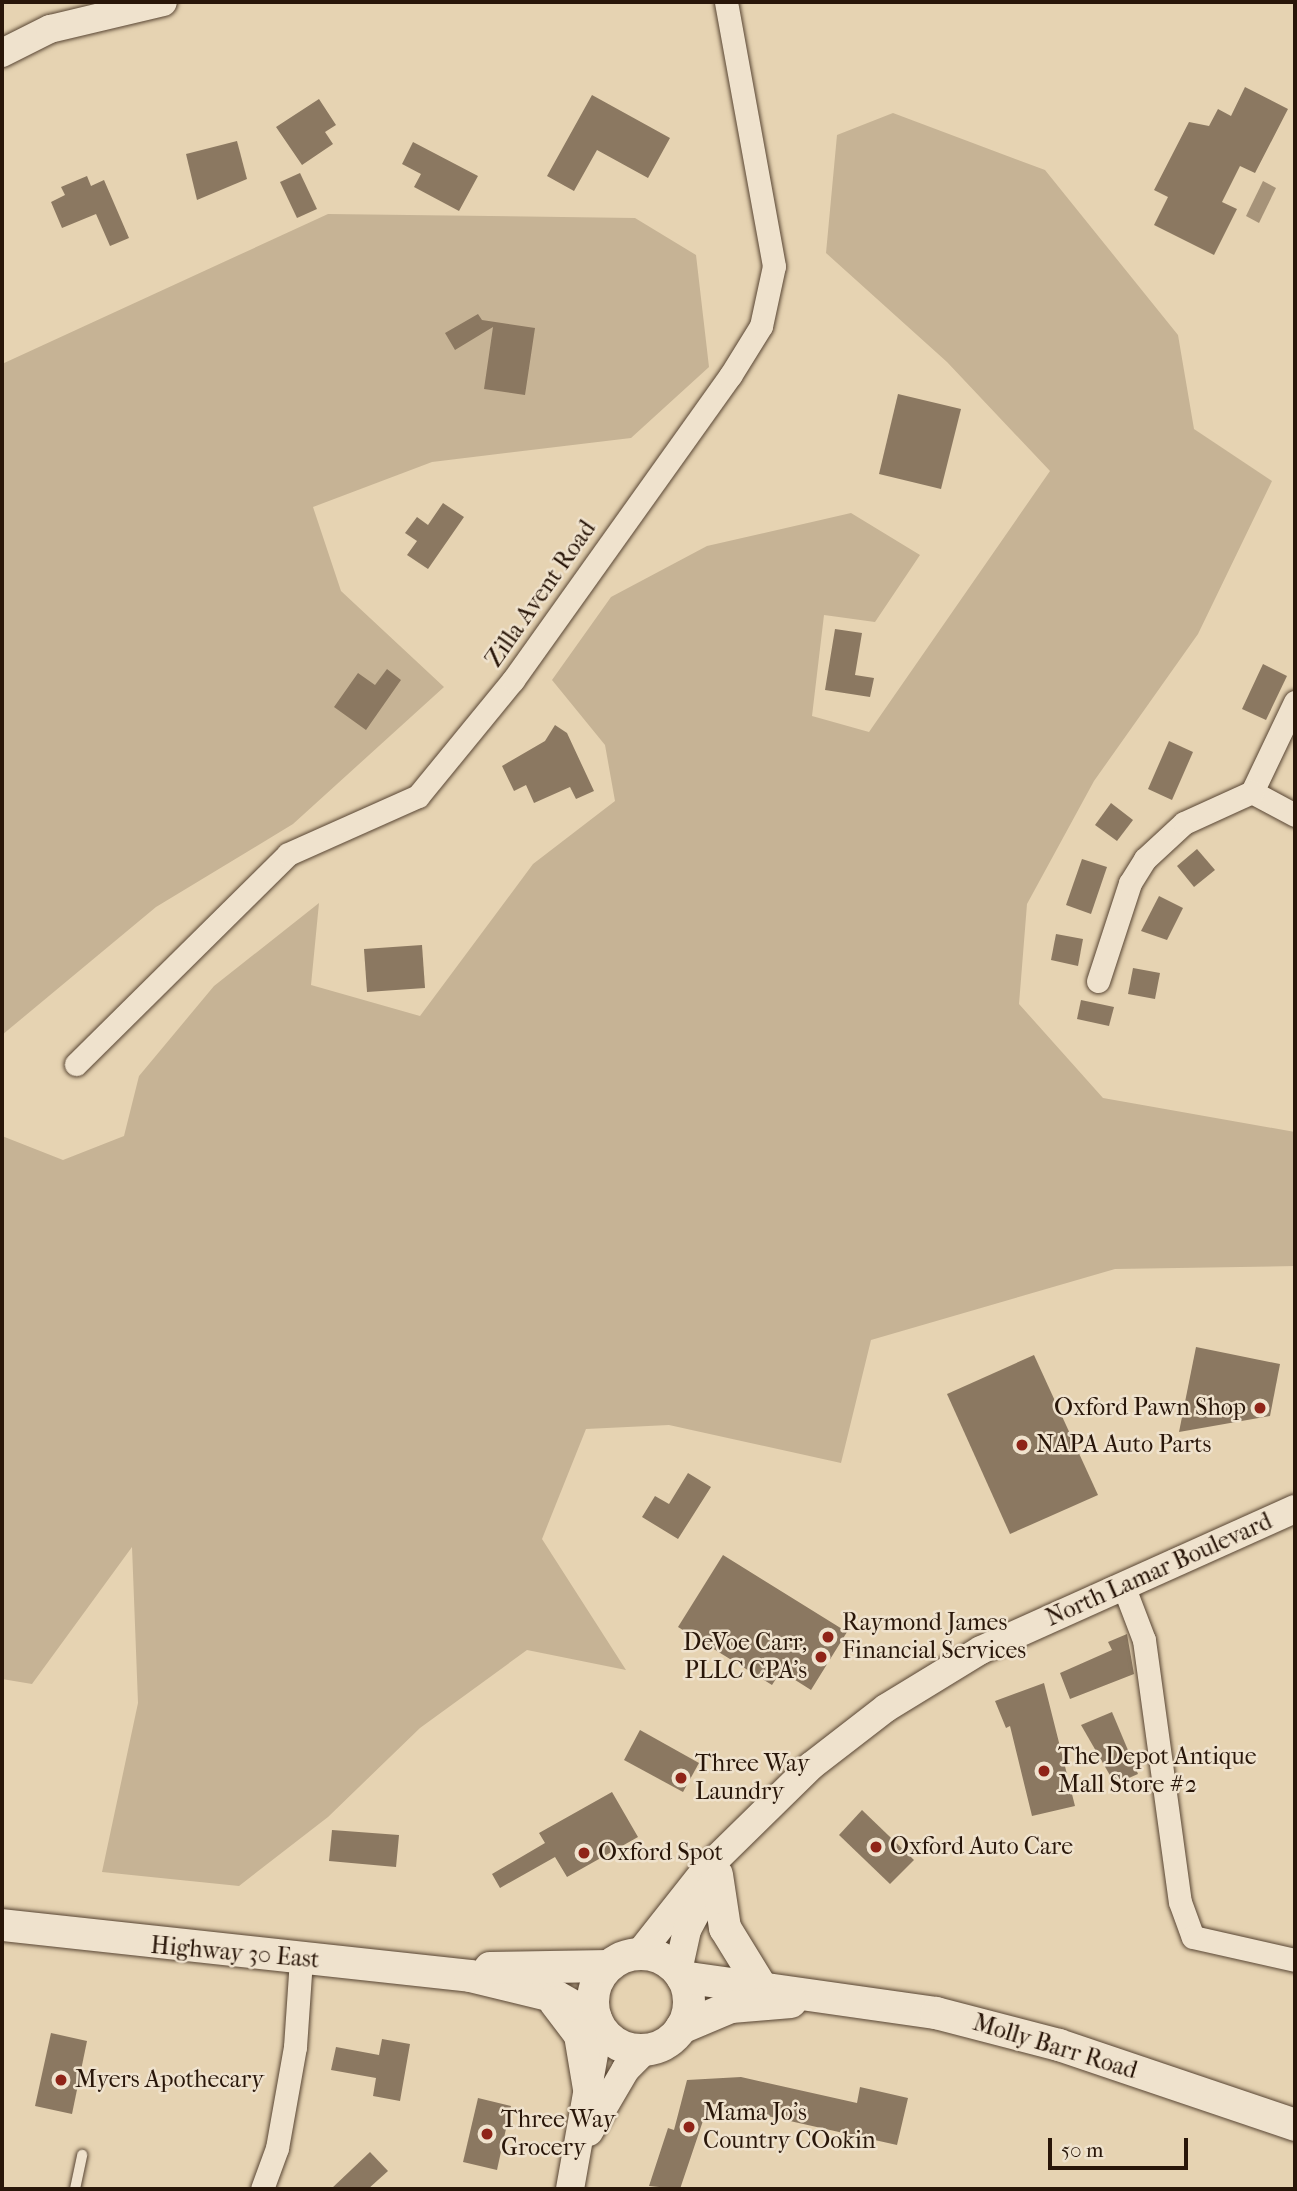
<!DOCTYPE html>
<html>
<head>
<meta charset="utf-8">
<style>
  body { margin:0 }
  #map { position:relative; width:1297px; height:2191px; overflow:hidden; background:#e6d3b2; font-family:"IM FELL French Canon",serif }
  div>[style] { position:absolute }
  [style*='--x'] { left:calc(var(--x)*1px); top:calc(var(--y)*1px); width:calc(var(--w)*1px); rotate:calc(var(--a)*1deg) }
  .green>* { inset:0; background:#c6b395 }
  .water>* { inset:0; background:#a69379 }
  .building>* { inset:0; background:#8b7861 }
  .roads { filter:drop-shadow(0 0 2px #584533) drop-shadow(0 0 2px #584533) }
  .service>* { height:10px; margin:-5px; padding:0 5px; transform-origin:5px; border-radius:5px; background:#efe2cd }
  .minor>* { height:23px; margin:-11.5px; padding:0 11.5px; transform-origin:11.5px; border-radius:11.5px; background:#efe2cd }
  .tertiary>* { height:28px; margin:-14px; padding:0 14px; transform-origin:14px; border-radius:14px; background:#efe2cd }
  .secondary>* { height:32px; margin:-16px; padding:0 16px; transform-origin:16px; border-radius:16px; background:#efe2cd }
  .secondary>.ring { margin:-16px; padding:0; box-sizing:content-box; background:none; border:32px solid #efe2cd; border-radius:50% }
  .dots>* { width:19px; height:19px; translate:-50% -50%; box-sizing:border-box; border:4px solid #efe2cd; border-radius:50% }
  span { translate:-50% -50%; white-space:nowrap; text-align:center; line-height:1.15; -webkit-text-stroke:5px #efe2cd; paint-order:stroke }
  .street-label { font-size:24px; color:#291609 }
  .poi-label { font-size:24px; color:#291609 }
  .right { translate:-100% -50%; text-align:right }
  .left { translate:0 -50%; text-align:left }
  .frame { position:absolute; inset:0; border:4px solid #291609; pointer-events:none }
  .scale { position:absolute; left:1048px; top:2138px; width:140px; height:32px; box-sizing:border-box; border:4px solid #291609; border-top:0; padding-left:9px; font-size:21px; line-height:24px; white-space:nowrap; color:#291609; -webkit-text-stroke:5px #efe2cd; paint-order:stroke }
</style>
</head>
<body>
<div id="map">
  <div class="green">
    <div style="clip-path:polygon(893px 113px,1045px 170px,1178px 335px,1194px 429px,1272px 481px,1198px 634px,1094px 781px,1027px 904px,1019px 1004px,1103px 1098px,1295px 1132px,1295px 1266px,1115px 1269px,871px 1340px,841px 1463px,669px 1425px,586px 1429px,542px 1539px,626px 1670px,527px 1650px,420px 1728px,328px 1817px,239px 1886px,102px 1872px,138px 1703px,132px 1547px,32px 1684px,2px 1679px,2px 1136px,63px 1160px,124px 1136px,139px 1076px,214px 986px,319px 903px,311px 985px,420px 1016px,533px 864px,615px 801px,605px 745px,552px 680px,611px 597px,707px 546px,851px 513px,920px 555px,875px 622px,824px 615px,812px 716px,869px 732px,1050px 471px,947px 362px,826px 253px,837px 135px)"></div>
    <div style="clip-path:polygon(328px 214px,635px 218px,696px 255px,709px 367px,631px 438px,432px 462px,313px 507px,341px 591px,444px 687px,293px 824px,156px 907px,2px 1035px,2px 364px)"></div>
  </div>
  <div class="water">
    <div style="clip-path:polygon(1263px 181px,1276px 188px,1259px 223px,1246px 216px)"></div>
  </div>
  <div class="building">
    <div style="clip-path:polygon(1245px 87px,1288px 109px,1255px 173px,1240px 166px,1222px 202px,1237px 209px,1214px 255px,1154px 225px,1168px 197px,1154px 190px,1189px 122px,1209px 126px,1218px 109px,1231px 116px)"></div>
    <div style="clip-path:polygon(592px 95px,670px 138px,648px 178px,597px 150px,574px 191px,547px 176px)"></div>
    <div style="clip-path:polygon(319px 99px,336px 125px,325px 132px,333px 144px,302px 165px,276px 127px)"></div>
    <div style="clip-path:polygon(237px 141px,247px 179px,197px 200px,186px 154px)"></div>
    <div style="clip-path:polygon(413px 142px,478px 176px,459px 211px,414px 187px,421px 174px,402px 164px)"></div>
    <div style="clip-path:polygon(300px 173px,317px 209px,297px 218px,280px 182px)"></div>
    <div style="clip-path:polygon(87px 176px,91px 186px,104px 180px,129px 238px,110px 246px,96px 214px,62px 228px,51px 202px,65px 195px,61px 187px)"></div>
    <div style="clip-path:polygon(478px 314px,482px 320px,535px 328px,525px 395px,484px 389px,493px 327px,455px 350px,445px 333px)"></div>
    <div style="clip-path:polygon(898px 394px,961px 409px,941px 489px,879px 474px)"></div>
    <div style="clip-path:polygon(443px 503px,464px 517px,428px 569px,407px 555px,417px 541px,405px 533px,417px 517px,428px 525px)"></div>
    <div style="clip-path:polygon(835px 629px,862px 633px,855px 675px,874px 678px,870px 697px,825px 690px)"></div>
    <div style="clip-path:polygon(1263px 664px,1287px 676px,1266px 720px,1242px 709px)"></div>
    <div style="clip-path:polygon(387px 669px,401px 680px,366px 730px,334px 707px,358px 673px,375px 685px)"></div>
    <div style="clip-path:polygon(555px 725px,567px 733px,594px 791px,576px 799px,570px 787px,534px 803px,526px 785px,514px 791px,502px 766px,545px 741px)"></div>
    <div style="clip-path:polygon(1169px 741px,1193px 752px,1172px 800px,1148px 789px)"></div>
    <div style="clip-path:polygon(1111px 803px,1133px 820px,1117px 841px,1095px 825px)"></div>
    <div style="clip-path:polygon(1197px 849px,1215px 870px,1194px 887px,1177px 866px)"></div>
    <div style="clip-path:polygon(1082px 859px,1107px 867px,1091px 914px,1066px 905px)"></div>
    <div style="clip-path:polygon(1159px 896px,1183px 908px,1167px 940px,1141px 931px)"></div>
    <div style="clip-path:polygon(1056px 934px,1083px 939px,1078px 966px,1051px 960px)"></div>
    <div style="clip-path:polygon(422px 945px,425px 988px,367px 992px,364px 949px)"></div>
    <div style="clip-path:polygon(1133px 968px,1160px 973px,1155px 999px,1128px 994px)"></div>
    <div style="clip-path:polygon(1081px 1000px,1114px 1007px,1109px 1026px,1077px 1019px)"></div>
    <div style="clip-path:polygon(1196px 1347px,1280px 1364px,1270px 1416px,1179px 1432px)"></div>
    <div style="clip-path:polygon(1034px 1355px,1098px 1495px,1010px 1534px,947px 1394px)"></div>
    <div style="clip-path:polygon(688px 1473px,711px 1487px,678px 1539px,642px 1517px,655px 1496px,669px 1504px)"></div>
    <div style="clip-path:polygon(723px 1555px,847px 1632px,811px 1690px,781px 1671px,772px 1685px,678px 1627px)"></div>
    <div style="clip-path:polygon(1127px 1634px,1134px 1674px,1070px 1699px,1060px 1673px,1112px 1650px,1108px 1642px)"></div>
    <div style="clip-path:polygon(1044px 1683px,1075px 1806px,1032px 1816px,1010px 1726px,1006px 1728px,995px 1701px)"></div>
    <div style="clip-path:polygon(1112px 1712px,1138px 1774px,1115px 1784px,1081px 1725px)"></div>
    <div style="clip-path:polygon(640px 1730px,699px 1763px,683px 1792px,624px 1760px)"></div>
    <div style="clip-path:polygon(612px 1792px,638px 1837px,567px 1877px,555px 1857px,500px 1888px,492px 1874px,545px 1843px,539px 1833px)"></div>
    <div style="clip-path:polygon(862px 1810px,914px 1860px,890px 1884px,839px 1835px)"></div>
    <div style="clip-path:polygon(332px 1830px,399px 1835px,396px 1867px,329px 1861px)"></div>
    <div style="clip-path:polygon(51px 2033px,87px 2041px,72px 2114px,35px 2106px)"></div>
    <div style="clip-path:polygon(382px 2039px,410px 2044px,400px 2101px,373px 2096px,376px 2078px,331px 2070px,336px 2047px,379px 2055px)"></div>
    <div style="clip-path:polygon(741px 2077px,857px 2103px,860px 2087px,908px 2098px,897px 2145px,709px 2103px,680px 2189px,649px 2186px,668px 2128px,674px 2130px,687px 2080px)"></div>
    <div style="clip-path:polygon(478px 2098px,511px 2106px,497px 2170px,463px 2162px)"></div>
    <div style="clip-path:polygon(370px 2152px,388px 2171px,368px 2189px,331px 2189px)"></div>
  </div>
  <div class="roads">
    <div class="service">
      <div style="--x:75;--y:2189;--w:35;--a:-78"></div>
    </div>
    <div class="minor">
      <div style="--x:1252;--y:792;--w:100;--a:-64.5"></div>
      <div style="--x:1252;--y:792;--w:49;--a:28.1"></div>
      <div style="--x:1098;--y:981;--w:103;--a:-71.9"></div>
      <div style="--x:1130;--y:883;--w:28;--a:-58"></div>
      <div style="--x:1145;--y:859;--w:53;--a:-42.7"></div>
      <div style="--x:1184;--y:823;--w:75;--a:-24.5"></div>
      <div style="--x:76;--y:1064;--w:298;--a:-44.7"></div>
      <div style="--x:288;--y:854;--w:142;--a:-24"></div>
      <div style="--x:418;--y:796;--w:150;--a:-50.7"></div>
      <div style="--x:513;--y:680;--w:374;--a:-54.5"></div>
      <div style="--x:730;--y:376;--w:59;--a:-58.2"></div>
      <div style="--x:761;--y:326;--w:61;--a:-77.8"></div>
      <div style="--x:774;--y:266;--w:268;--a:-100.3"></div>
      <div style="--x:1123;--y:1585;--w:59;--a:69.1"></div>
      <div style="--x:1144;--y:1640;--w:264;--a:82.2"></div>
      <div style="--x:1180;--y:1902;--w:37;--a:70"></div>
      <div style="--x:1193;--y:1937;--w:105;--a:12.7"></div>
      <div style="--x:262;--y:2189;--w:44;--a:-69.9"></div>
      <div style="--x:277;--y:2148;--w:103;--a:-79.9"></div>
      <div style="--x:295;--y:2047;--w:88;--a:-86.1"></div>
    </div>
    <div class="tertiary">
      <div style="--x:2;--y:53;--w:54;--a:-26.6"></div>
      <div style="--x:50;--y:29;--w:116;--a:-13.4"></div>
      <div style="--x:639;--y:1954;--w:110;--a:-51.7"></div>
      <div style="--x:707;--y:1868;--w:146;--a:-44.4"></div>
      <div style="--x:811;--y:1766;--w:95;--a:-37.7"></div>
      <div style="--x:886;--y:1708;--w:111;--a:-31.4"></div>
      <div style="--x:981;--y:1650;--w:344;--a:-24.2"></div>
      <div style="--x:678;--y:1971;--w:42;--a:-77.6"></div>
      <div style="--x:687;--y:1930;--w:55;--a:-62"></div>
      <div style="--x:589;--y:2132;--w:73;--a:-59.6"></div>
      <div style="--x:626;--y:2069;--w:27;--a:-45"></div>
      <div style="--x:570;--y:2189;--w:166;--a:-79.9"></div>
    </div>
    <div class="secondary">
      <div style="--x:717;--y:1875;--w:54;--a:81.4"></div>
      <div style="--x:725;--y:1928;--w:67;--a:58.4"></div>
      <div style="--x:2;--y:1925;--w:471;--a:6.2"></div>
      <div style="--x:470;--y:1976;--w:89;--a:13.6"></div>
      <div style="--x:557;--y:1997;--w:45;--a:29.4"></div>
      <div class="ring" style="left:593px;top:1954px;width:64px;height:64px"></div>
      <div style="--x:490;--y:1968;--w:119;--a:-1"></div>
      <div style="--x:682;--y:1977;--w:257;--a:8.1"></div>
      <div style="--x:936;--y:2013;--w:127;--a:14.6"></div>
      <div style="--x:1059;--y:2045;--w:249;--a:18.7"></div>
      <div style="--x:555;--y:2002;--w:41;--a:52.9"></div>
      <div style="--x:580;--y:2035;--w:55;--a:80.5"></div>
      <div style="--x:681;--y:2028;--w:54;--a:-22.8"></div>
      <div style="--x:731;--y:2007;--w:60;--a:-4.8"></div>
    </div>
  </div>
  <div class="dots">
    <div style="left:1260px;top:1408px;background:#8f2418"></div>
    <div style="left:1022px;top:1445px;background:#8f2418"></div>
    <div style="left:828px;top:1637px;background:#8f2418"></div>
    <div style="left:821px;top:1657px;background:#8f2418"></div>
    <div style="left:1044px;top:1771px;background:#8f2418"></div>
    <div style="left:681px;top:1778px;background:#8f2418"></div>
    <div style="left:876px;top:1847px;background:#8f2418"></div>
    <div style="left:584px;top:1853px;background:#8f2418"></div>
    <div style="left:61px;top:2080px;background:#8f2418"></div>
    <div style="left:689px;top:2127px;background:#8f2418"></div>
    <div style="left:487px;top:2134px;background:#8f2418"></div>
  </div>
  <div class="street-label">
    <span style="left:541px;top:594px;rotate:-55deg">Zilla Avent Road</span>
    <span style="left:1159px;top:1570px;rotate:-24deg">North Lamar Boulevard</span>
    <span style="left:235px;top:1953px;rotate:5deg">Highway 30 East</span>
    <span style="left:1055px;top:2047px;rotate:17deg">Molly Barr Road</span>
  </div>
  <div class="poi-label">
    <span class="right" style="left:1246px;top:1408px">Oxford Pawn Shop</span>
    <span class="left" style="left:1036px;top:1445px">NAPA Auto Parts</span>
    <span class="left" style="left:842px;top:1637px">Raymond James<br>Financial Services</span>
    <span class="right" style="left:807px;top:1657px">DeVoe Carr,<br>PLLC CPA's</span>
    <span class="left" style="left:1058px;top:1771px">The Depot Antique<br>Mall Store #2</span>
    <span class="left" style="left:695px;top:1778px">Three Way<br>Laundry</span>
    <span class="left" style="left:890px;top:1847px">Oxford Auto Care</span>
    <span class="left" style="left:598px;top:1853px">Oxford Spot</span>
    <span class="left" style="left:75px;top:2080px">Myers Apothecary</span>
    <span class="left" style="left:703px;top:2127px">Mama Jo's<br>Country COokin</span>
    <span class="left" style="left:501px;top:2134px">Three Way<br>Grocery</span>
  </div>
  <div class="frame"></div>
  <div class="scale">50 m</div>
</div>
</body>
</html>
